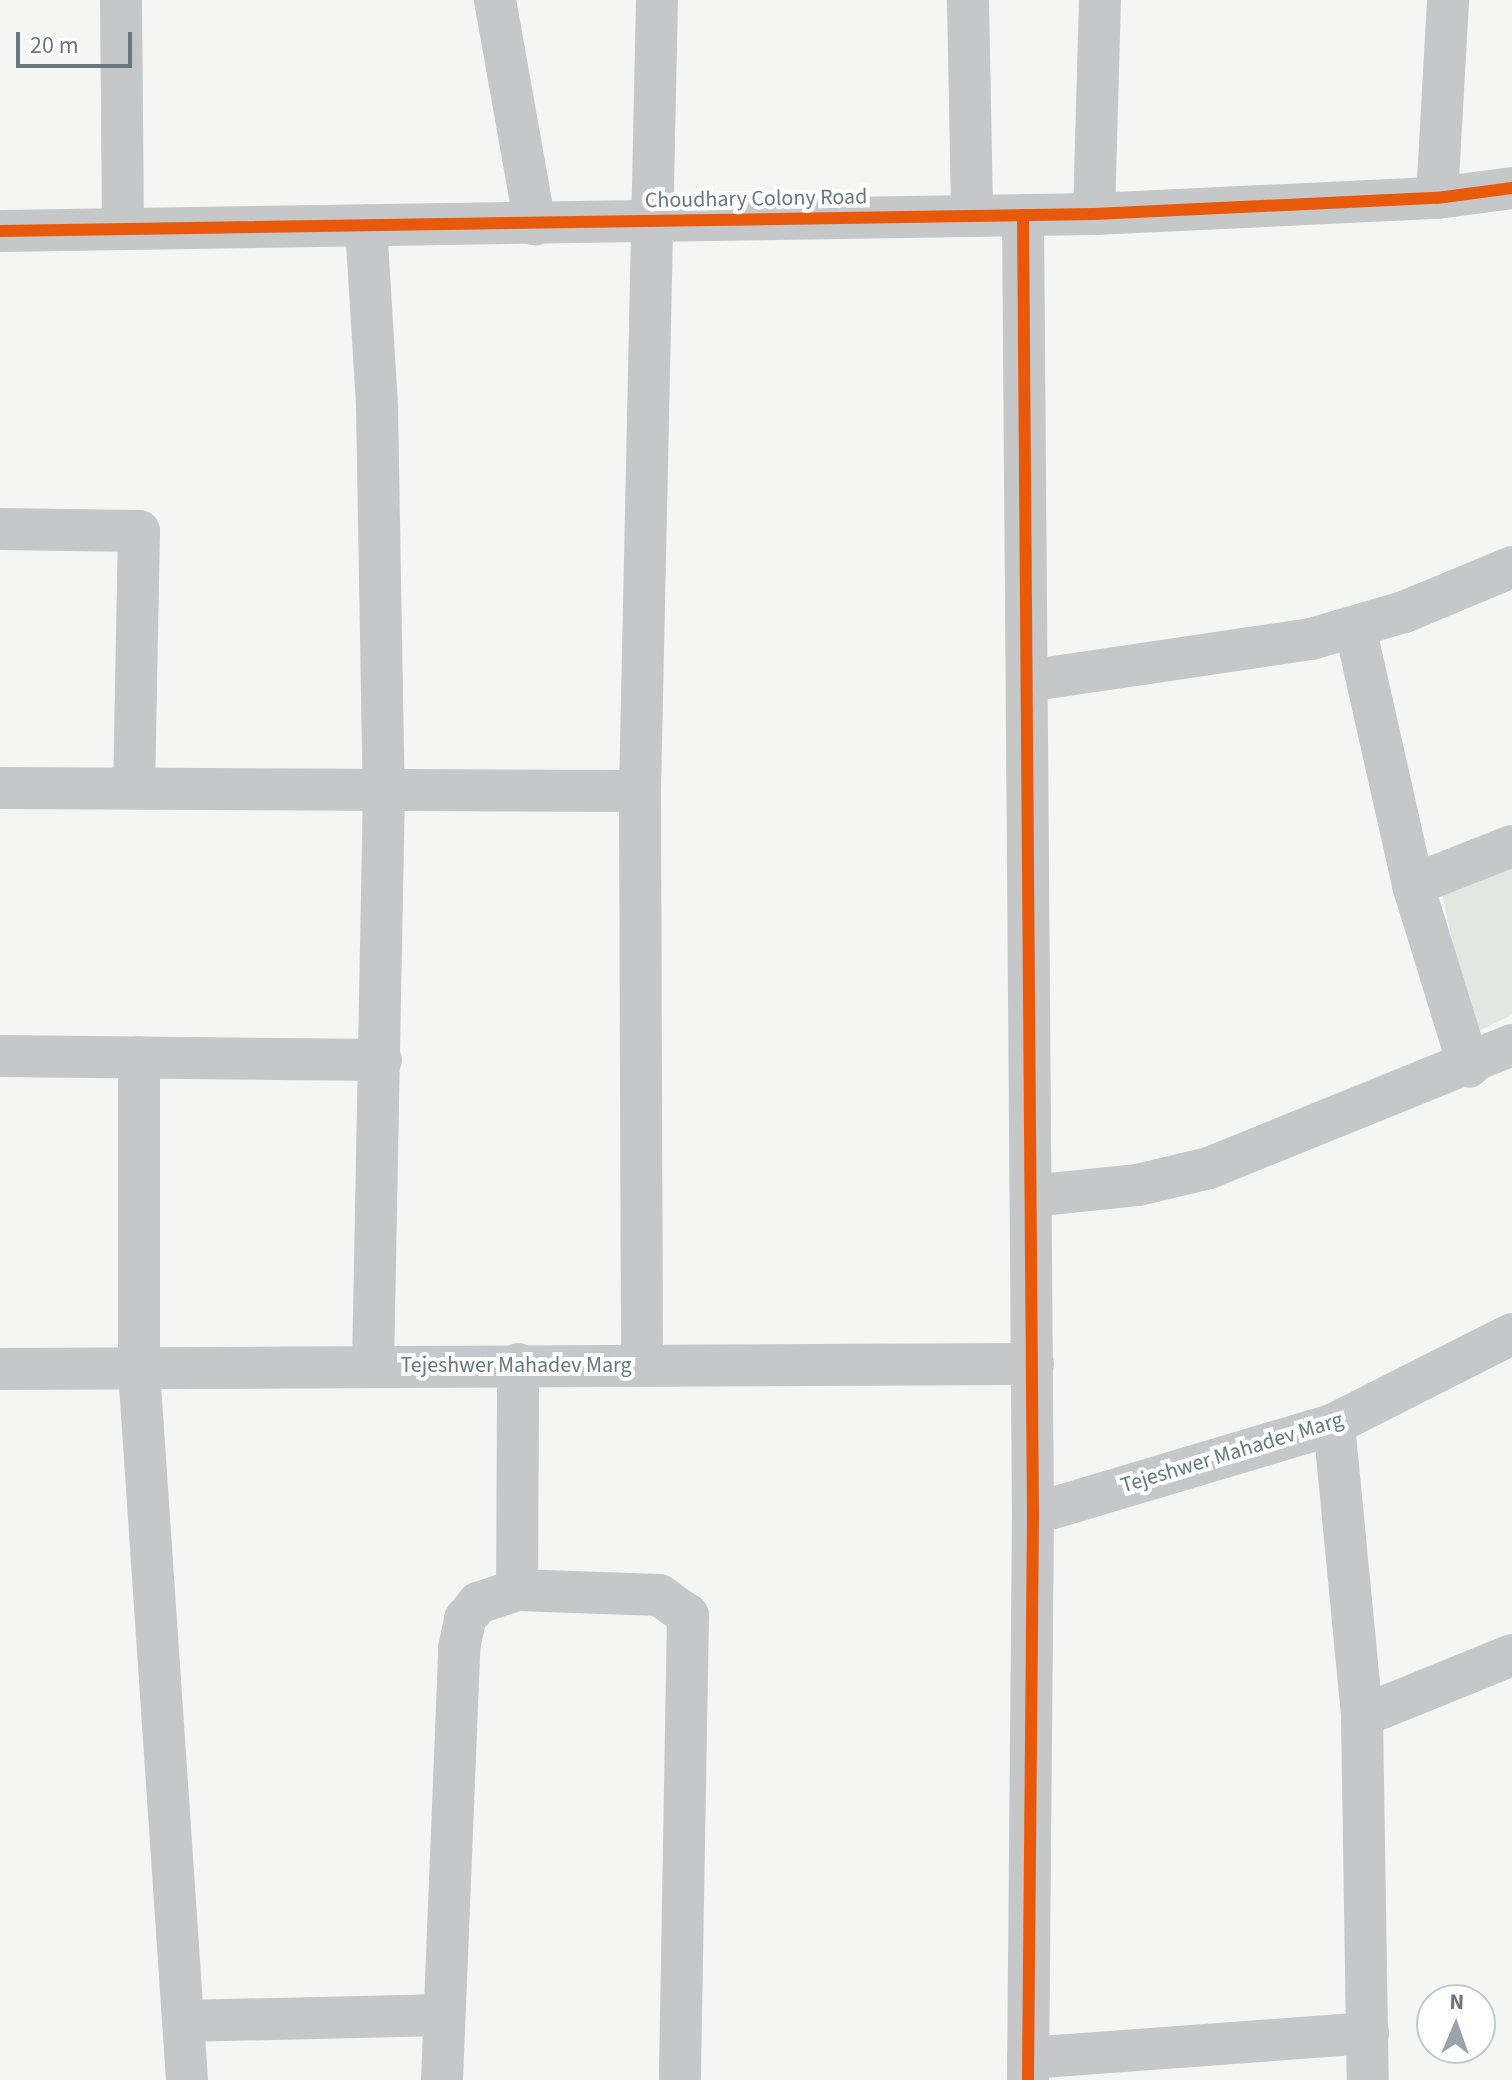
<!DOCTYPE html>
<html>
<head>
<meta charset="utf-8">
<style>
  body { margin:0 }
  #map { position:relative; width:1512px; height:2080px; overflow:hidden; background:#f5f5f4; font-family:"Source Sans 3",sans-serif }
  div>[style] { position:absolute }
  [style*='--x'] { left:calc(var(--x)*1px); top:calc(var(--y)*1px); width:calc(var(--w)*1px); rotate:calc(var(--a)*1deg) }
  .green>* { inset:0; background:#e4e6e2 }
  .street>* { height:42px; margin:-21px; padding:0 21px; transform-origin:21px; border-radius:21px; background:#c6c7c8 }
  .cycleway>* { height:12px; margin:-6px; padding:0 6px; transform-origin:6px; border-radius:6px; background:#e8590c }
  span { translate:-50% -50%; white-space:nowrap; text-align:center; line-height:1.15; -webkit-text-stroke:8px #fff; paint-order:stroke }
  .street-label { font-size:22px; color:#697780 }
  .north { position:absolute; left:1416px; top:1984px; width:80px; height:80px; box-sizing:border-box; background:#fff; border:2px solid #c3c9cc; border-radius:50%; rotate:2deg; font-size:22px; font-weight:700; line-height:32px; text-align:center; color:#697780 }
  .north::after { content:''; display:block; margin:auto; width:28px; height:36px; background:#9aa3a9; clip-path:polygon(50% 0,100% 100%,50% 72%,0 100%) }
  .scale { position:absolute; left:16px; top:32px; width:116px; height:36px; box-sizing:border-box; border:4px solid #697780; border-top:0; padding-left:10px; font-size:24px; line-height:28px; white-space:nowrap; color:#697780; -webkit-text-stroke:6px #fff; paint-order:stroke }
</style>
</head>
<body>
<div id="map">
  <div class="green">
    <div style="clip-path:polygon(1512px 863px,1512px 1015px,1472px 1034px,1442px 893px)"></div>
  </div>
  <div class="street">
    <div style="--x:121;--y:0;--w:228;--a:89.5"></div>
    <div style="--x:495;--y:0;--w:228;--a:79.9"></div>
    <div style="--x:968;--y:0;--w:216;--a:88.9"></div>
    <div style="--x:1437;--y:198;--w:198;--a:-86.8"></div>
    <div style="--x:1094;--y:214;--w:214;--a:-88.4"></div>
    <div style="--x:1023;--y:215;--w:1299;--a:89.56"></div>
    <div style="--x:1033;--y:1514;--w:566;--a:90.51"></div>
    <div style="--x:366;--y:225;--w:182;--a:86.5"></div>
    <div style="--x:377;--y:407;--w:382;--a:89"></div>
    <div style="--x:384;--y:789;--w:577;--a:91.09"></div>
    <div style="--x:0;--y:231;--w:1094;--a:-0.89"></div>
    <div style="--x:1094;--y:214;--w:343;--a:-2.7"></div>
    <div style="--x:1437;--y:198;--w:76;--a:-7.6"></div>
    <div style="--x:0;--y:529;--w:139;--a:0.8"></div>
    <div style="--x:139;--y:531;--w:255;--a:91.1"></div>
    <div style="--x:1355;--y:627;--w:264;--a:77.3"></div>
    <div style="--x:1413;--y:885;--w:190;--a:72.9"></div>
    <div style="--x:1027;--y:681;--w:287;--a:-8.4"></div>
    <div style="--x:1311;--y:639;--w:97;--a:-16.2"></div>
    <div style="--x:1404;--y:612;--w:117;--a:-22.6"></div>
    <div style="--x:0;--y:788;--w:640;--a:0.27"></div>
    <div style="--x:1413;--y:885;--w:106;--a:-21.5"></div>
    <div style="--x:0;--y:1056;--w:381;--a:0.6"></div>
    <div style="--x:139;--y:1057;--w:313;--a:90"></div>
    <div style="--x:139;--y:1370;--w:712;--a:86.13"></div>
    <div style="--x:1031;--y:1196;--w:108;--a:-5.9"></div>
    <div style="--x:1138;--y:1185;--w:73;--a:-13.5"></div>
    <div style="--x:1209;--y:1168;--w:327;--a:-22.1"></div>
    <div style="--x:642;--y:1365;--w:574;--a:-90.2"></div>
    <div style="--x:640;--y:791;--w:791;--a:-88.77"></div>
    <div style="--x:0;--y:1369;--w:1033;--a:-0.28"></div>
    <div style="--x:1334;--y:1424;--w:293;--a:84.5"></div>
    <div style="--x:1362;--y:1716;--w:364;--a:89.1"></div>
    <div style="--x:1033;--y:1514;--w:314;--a:-16.6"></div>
    <div style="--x:1334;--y:1424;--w:199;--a:-26.8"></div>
    <div style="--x:517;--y:1590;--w:226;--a:-89.7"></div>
    <div style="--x:1362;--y:1716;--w:162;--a:-22.1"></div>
    <div style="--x:183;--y:2021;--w:261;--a:-1.3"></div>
    <div style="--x:1028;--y:2058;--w:341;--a:-4.2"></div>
    <div style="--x:442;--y:2080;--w:432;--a:-87.7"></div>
    <div style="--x:459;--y:1648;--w:30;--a:-78"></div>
    <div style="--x:465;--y:1619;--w:21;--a:-51"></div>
    <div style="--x:478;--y:1603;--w:41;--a:-18.4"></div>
    <div style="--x:517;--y:1590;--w:142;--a:2"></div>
    <div style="--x:659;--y:1595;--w:35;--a:35"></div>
    <div style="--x:688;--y:1615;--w:465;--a:91"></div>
  </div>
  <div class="cycleway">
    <div style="--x:1023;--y:215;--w:1299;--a:89.56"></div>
    <div style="--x:1033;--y:1514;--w:566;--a:90.51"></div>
    <div style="--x:0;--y:231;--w:1094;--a:-0.89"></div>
    <div style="--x:1094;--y:214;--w:343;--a:-2.7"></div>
    <div style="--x:1437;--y:198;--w:76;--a:-7.6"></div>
  </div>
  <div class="street-label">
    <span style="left:756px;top:199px;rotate:-1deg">Choudhary Colony Road</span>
    <span style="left:516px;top:1366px">Tejeshwer Mahadev Marg</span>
    <span style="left:1232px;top:1453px;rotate:-17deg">Tejeshwer Mahadev Marg</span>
  </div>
  <div class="north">N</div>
  <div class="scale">20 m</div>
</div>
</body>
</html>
